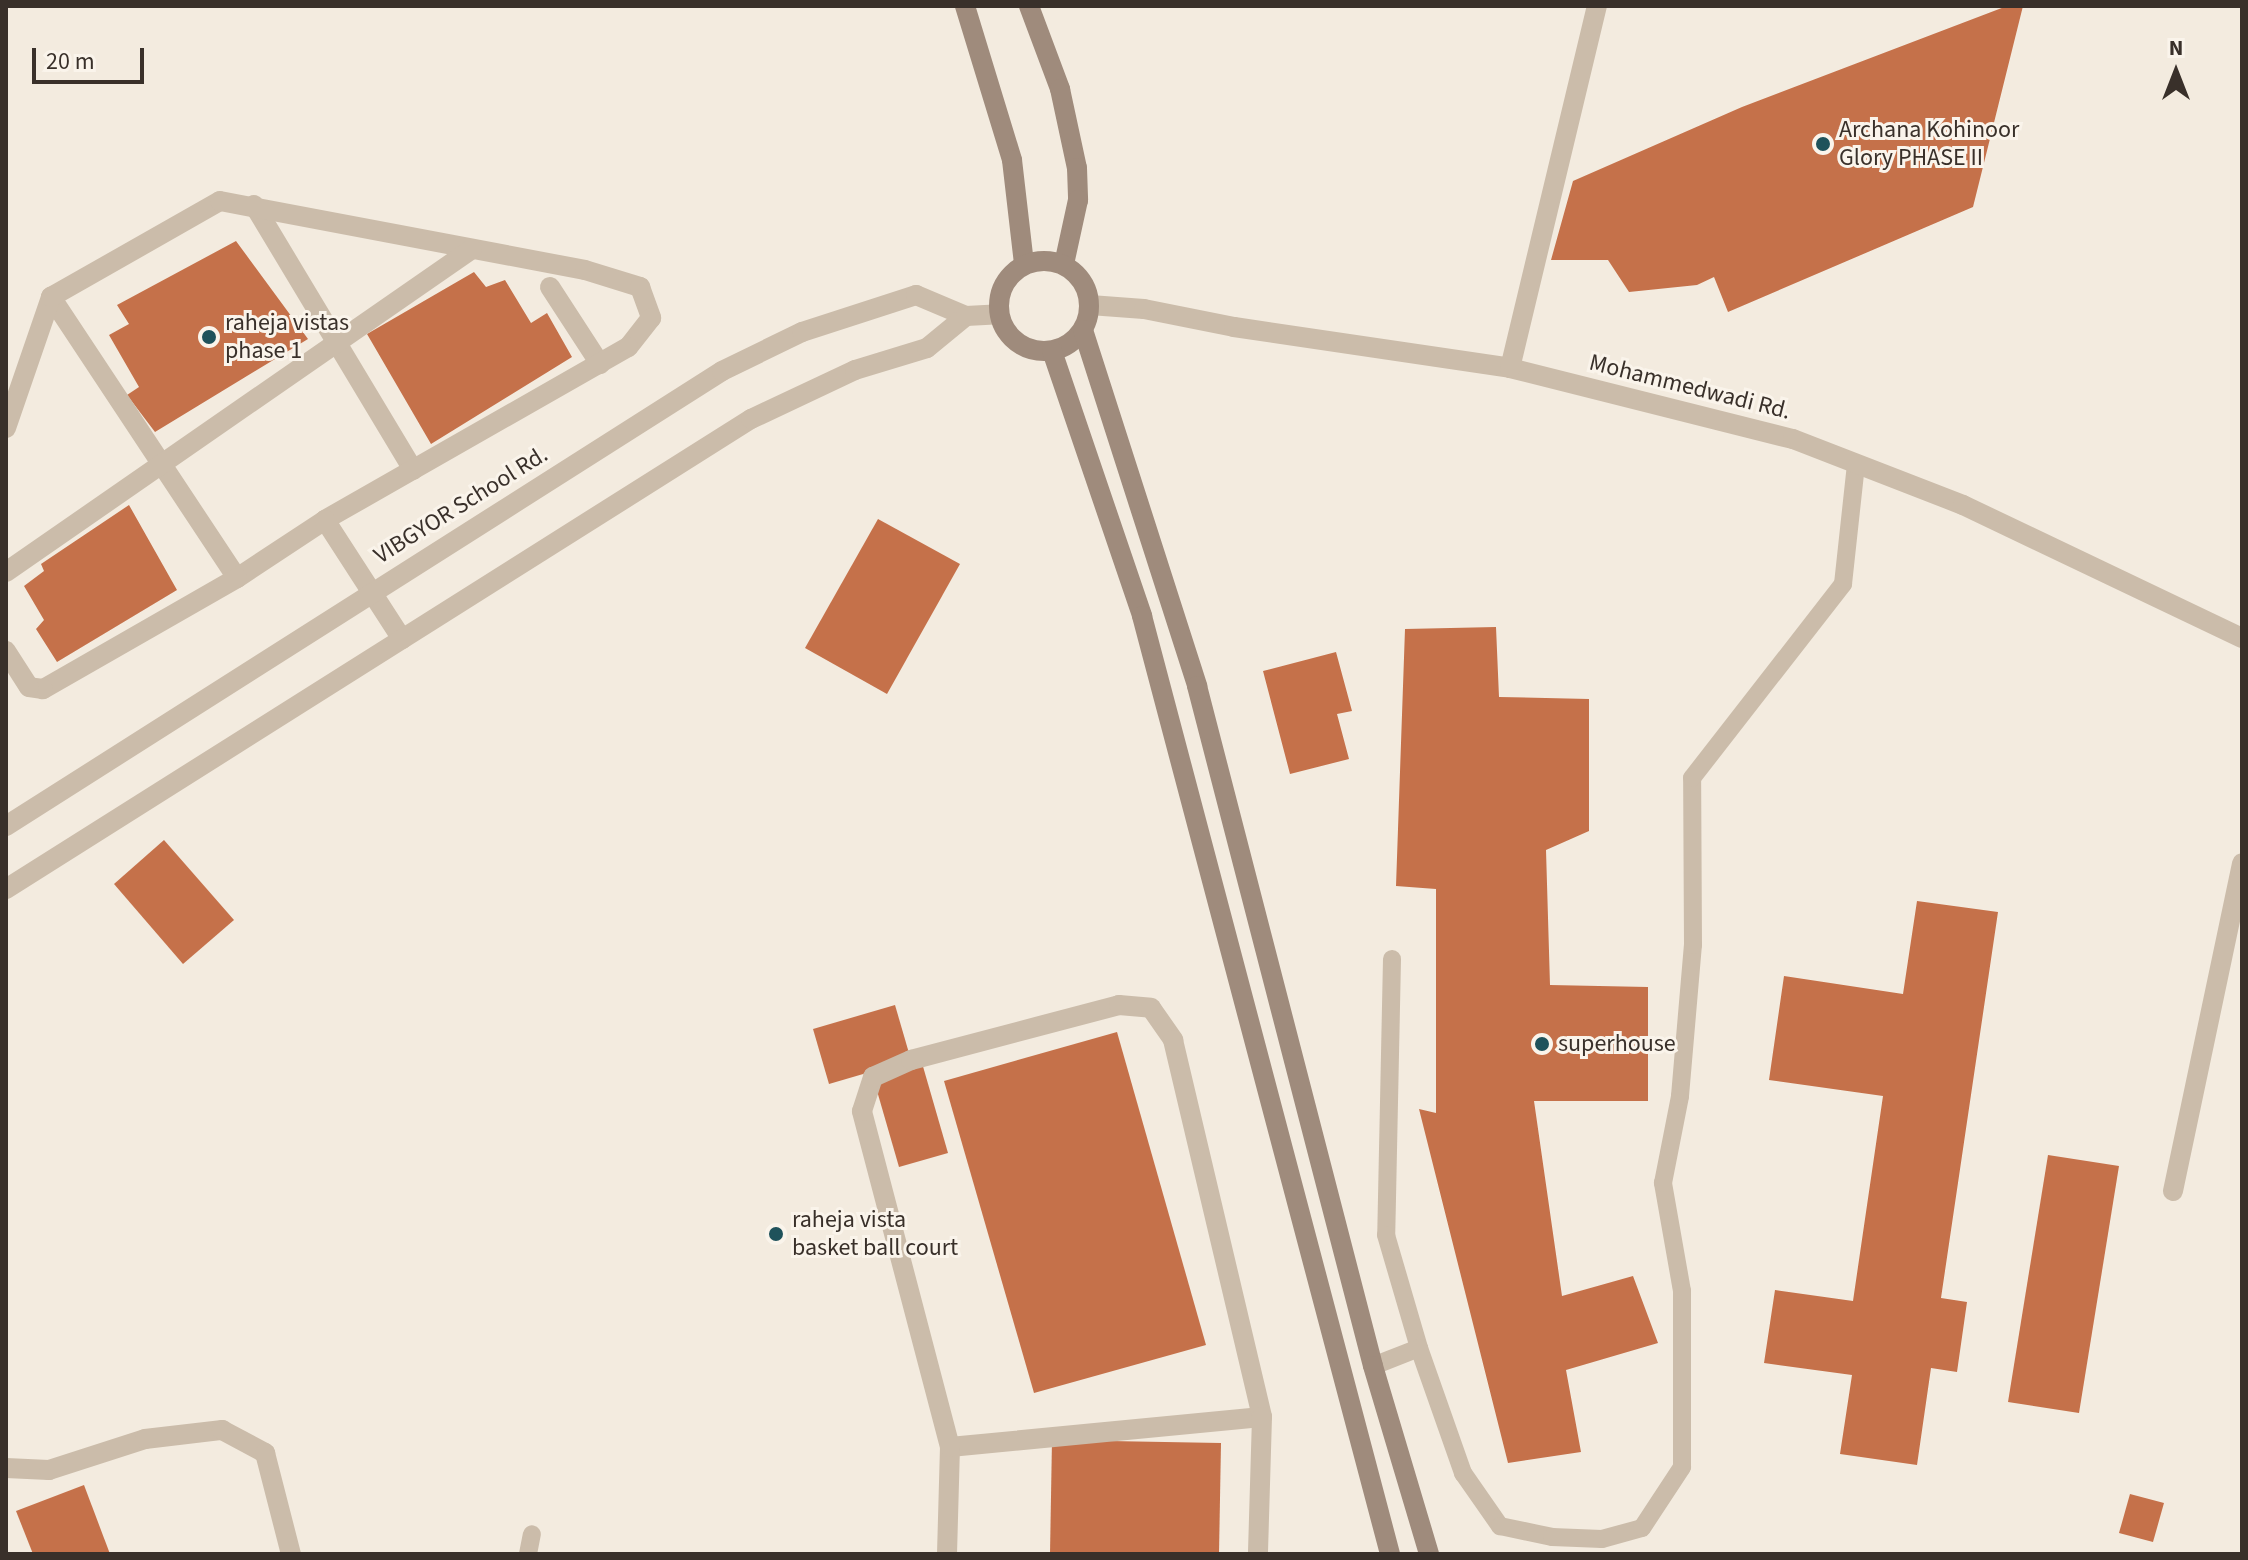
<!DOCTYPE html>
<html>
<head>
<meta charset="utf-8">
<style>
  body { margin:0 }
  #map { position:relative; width:2248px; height:1560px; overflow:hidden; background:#f3ebdf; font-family:"Source Sans 3",sans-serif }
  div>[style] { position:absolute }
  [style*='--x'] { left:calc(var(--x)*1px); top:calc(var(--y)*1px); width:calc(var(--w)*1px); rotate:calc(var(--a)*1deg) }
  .building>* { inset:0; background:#c5714a }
  .lane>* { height:18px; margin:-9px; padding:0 9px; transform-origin:9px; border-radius:9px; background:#cbbcaa }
  .street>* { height:20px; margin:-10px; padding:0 10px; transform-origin:10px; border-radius:10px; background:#cbbcaa }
  .secondary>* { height:20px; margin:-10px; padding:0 10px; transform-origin:10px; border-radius:10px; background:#9f8b7c }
  .secondary>.ring { margin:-10px; padding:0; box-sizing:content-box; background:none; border:20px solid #9f8b7c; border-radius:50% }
  .dots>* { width:22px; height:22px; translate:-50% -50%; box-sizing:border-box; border:4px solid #faf4eb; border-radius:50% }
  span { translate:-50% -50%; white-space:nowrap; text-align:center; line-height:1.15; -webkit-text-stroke:6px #faf4eb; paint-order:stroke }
  .poi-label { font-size:24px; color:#39302a }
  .left { translate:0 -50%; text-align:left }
  .street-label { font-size:24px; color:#39302a }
  .frame { position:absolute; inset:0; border:8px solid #39302a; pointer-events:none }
  .north { position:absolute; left:2136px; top:32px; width:80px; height:80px; -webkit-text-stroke:6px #faf4eb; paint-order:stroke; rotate:0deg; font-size:22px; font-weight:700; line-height:32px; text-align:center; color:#39302a }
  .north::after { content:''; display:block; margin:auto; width:28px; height:36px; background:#39302a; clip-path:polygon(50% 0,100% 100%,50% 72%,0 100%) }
  .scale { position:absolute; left:32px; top:48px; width:112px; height:36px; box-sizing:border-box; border:4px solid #39302a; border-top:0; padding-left:10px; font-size:24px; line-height:28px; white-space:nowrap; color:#39302a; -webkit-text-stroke:6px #faf4eb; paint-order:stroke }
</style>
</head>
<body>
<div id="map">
  <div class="building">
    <div style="clip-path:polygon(2007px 6px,2023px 6px,1973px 207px,1728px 312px,1714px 277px,1697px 285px,1629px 292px,1608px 260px,1551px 260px,1573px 181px,1742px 107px)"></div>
    <div style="clip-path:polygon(236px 241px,308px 339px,155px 432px,127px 395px,139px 387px,109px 335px,129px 324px,117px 305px)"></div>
    <div style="clip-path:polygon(474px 272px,486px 287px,505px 280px,531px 323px,547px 313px,572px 357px,431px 444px,367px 334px)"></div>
    <div style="clip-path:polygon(129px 505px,177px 590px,57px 662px,36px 629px,44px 620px,24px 586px,44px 571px,41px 564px)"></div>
    <div style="clip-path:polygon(878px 519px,960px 564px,887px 694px,805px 648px)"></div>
    <div style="clip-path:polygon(1496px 627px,1499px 697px,1589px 699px,1589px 831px,1546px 850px,1550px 985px,1648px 987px,1648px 1101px,1534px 1101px,1562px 1296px,1633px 1276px,1658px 1343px,1566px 1370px,1581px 1452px,1508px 1463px,1419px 1109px,1436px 1113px,1436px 889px,1396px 886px,1405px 629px)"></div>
    <div style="clip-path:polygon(1336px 652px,1352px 711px,1337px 714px,1349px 759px,1290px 774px,1263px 671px)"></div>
    <div style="clip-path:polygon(164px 840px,234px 920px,183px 964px,114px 884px)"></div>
    <div style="clip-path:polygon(1917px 901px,1998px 912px,1941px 1298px,1967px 1302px,1957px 1372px,1931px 1368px,1917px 1465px,1840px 1454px,1852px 1375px,1764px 1363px,1775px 1290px,1853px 1301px,1883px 1096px,1769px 1080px,1784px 976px,1903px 994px)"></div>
    <div style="clip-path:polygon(895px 1005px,911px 1060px,829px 1084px,813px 1029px)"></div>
    <div style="clip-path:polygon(1117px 1032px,1206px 1345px,1034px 1393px,944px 1081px)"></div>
    <div style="clip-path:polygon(922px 1063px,948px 1153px,899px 1167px,873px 1077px)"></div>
    <div style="clip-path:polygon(2048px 1155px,2119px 1166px,2079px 1413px,2008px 1402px)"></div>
    <div style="clip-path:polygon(1052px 1440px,1221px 1443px,1219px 1554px,1050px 1554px)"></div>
    <div style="clip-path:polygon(84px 1485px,110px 1554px,33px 1554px,16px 1511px)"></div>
    <div style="clip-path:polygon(2130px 1494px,2164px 1503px,2153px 1542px,2119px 1533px)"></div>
  </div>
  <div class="lane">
    <div style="--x:1392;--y:959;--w:276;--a:91.2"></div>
    <div style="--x:1386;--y:1235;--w:118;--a:73.7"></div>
    <div style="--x:1373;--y:1366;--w:49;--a:-21.4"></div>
    <div style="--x:1419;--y:1348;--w:133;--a:70.6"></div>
    <div style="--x:1463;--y:1473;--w:65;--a:55.1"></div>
    <div style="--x:1500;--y:1526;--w:53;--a:11.9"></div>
    <div style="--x:1552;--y:1537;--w:50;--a:2.3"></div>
    <div style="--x:1602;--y:1539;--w:41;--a:-15.4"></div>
    <div style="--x:1642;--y:1528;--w:73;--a:-56.7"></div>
    <div style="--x:1682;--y:1467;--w:176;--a:-90"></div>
    <div style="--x:1682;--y:1291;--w:110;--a:-100"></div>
    <div style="--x:1663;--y:1183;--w:89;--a:-78.9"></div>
    <div style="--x:1680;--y:1096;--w:152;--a:-85.1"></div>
    <div style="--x:1693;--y:945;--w:167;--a:-90.3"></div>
    <div style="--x:1692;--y:778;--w:246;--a:-52.1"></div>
    <div style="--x:1843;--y:584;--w:121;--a:-83.8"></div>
    <div style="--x:528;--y:1554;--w:20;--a:-79"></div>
  </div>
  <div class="street">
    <div style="--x:254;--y:205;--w:309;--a:59"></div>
    <div style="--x:550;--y:287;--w:92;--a:57"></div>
    <div style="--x:51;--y:297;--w:337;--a:56.5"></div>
    <div style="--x:1090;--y:305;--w:54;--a:4.2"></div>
    <div style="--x:1144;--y:309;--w:92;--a:11.3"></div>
    <div style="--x:1234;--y:327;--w:279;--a:8.4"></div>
    <div style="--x:1510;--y:368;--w:292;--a:14.1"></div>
    <div style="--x:1793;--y:439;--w:182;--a:21.2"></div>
    <div style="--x:1963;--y:505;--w:309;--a:25.5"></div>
    <div style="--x:1510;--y:368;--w:372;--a:-76.5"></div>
    <div style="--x:6;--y:428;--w:139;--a:-71"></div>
    <div style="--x:51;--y:297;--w:194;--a:-29.6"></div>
    <div style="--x:220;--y:201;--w:371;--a:10.7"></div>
    <div style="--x:585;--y:270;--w:58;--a:17.2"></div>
    <div style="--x:640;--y:287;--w:33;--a:70"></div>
    <div style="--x:651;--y:318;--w:37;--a:128"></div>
    <div style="--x:628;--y:347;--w:349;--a:150.3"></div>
    <div style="--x:325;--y:520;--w:105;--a:146.6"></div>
    <div style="--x:237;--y:578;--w:224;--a:150.2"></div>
    <div style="--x:43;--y:689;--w:14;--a:-172"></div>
    <div style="--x:29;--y:687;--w:43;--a:-122.6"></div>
    <div style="--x:325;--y:520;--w:142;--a:57.1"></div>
    <div style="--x:6;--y:572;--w:567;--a:-34.73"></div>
    <div style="--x:6;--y:826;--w:848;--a:-32.43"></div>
    <div style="--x:722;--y:371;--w:89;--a:-26"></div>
    <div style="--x:802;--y:332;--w:120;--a:-18"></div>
    <div style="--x:916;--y:295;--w:54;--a:22.8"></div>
    <div style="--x:6;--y:889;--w:881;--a:-32.25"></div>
    <div style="--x:751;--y:419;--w:115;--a:-25.2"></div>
    <div style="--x:855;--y:370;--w:75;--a:-17"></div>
    <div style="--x:927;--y:348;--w:50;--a:-39.4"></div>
    <div style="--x:966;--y:316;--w:33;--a:-3"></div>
    <div style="--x:2173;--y:1191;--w:335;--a:-78.1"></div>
    <div style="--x:950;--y:1447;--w:313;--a:-5.5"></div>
    <div style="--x:6;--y:1468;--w:43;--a:2.7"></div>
    <div style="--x:49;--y:1470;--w:101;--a:-17.9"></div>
    <div style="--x:145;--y:1439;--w:78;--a:-6.7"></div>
    <div style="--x:222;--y:1430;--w:49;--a:28.1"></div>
    <div style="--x:265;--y:1453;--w:104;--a:75.6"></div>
    <div style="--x:947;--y:1554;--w:107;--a:-88.4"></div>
    <div style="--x:950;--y:1447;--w:347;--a:-104.7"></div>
    <div style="--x:862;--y:1111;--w:36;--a:-72"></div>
    <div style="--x:873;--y:1077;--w:42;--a:-24.1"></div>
    <div style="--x:911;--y:1060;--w:215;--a:-14.8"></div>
    <div style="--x:1119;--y:1005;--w:32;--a:5"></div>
    <div style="--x:1151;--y:1008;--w:39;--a:55"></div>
    <div style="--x:1173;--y:1040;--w:387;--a:76.7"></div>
    <div style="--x:1262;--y:1417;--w:137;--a:91.7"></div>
  </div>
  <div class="secondary">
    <div style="--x:965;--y:6;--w:161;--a:73"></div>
    <div style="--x:1012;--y:160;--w:105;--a:83.4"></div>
    <div style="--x:1029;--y:6;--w:89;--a:69.5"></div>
    <div style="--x:1060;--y:89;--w:81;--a:77.9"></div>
    <div style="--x:1077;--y:168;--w:32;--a:88"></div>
    <div style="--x:1078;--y:200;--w:66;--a:102.3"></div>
    <div class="ring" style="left:999px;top:261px;width:70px;height:70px"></div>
    <div style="--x:1083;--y:330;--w:374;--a:72.2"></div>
    <div style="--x:1197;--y:686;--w:702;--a:75.49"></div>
    <div style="--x:1373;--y:1366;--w:196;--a:73.4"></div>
    <div style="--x:1052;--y:351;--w:280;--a:71.2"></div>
    <div style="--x:1142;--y:616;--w:970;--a:75.19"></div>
  </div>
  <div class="dots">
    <div style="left:1823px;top:144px;background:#1f525b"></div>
    <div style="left:209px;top:337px;background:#1f525b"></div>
    <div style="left:1542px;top:1044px;background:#1f525b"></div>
    <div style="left:776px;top:1234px;background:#1f525b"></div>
  </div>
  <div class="poi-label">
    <span class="left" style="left:1839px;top:144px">Archana Kohinoor<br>Glory PHASE II</span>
    <span class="left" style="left:225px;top:337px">raheja vistas<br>phase 1</span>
    <span class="left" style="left:1558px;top:1044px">superhouse</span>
    <span class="left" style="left:792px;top:1234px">raheja vista<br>basket ball court</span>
  </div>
  <div class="street-label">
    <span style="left:1690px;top:387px;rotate:14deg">Mohammedwadi Rd.</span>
    <span style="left:461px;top:505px;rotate:-32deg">VIBGYOR School Rd.</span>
  </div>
  <div class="frame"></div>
  <div class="north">N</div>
  <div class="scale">20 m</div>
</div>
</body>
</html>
